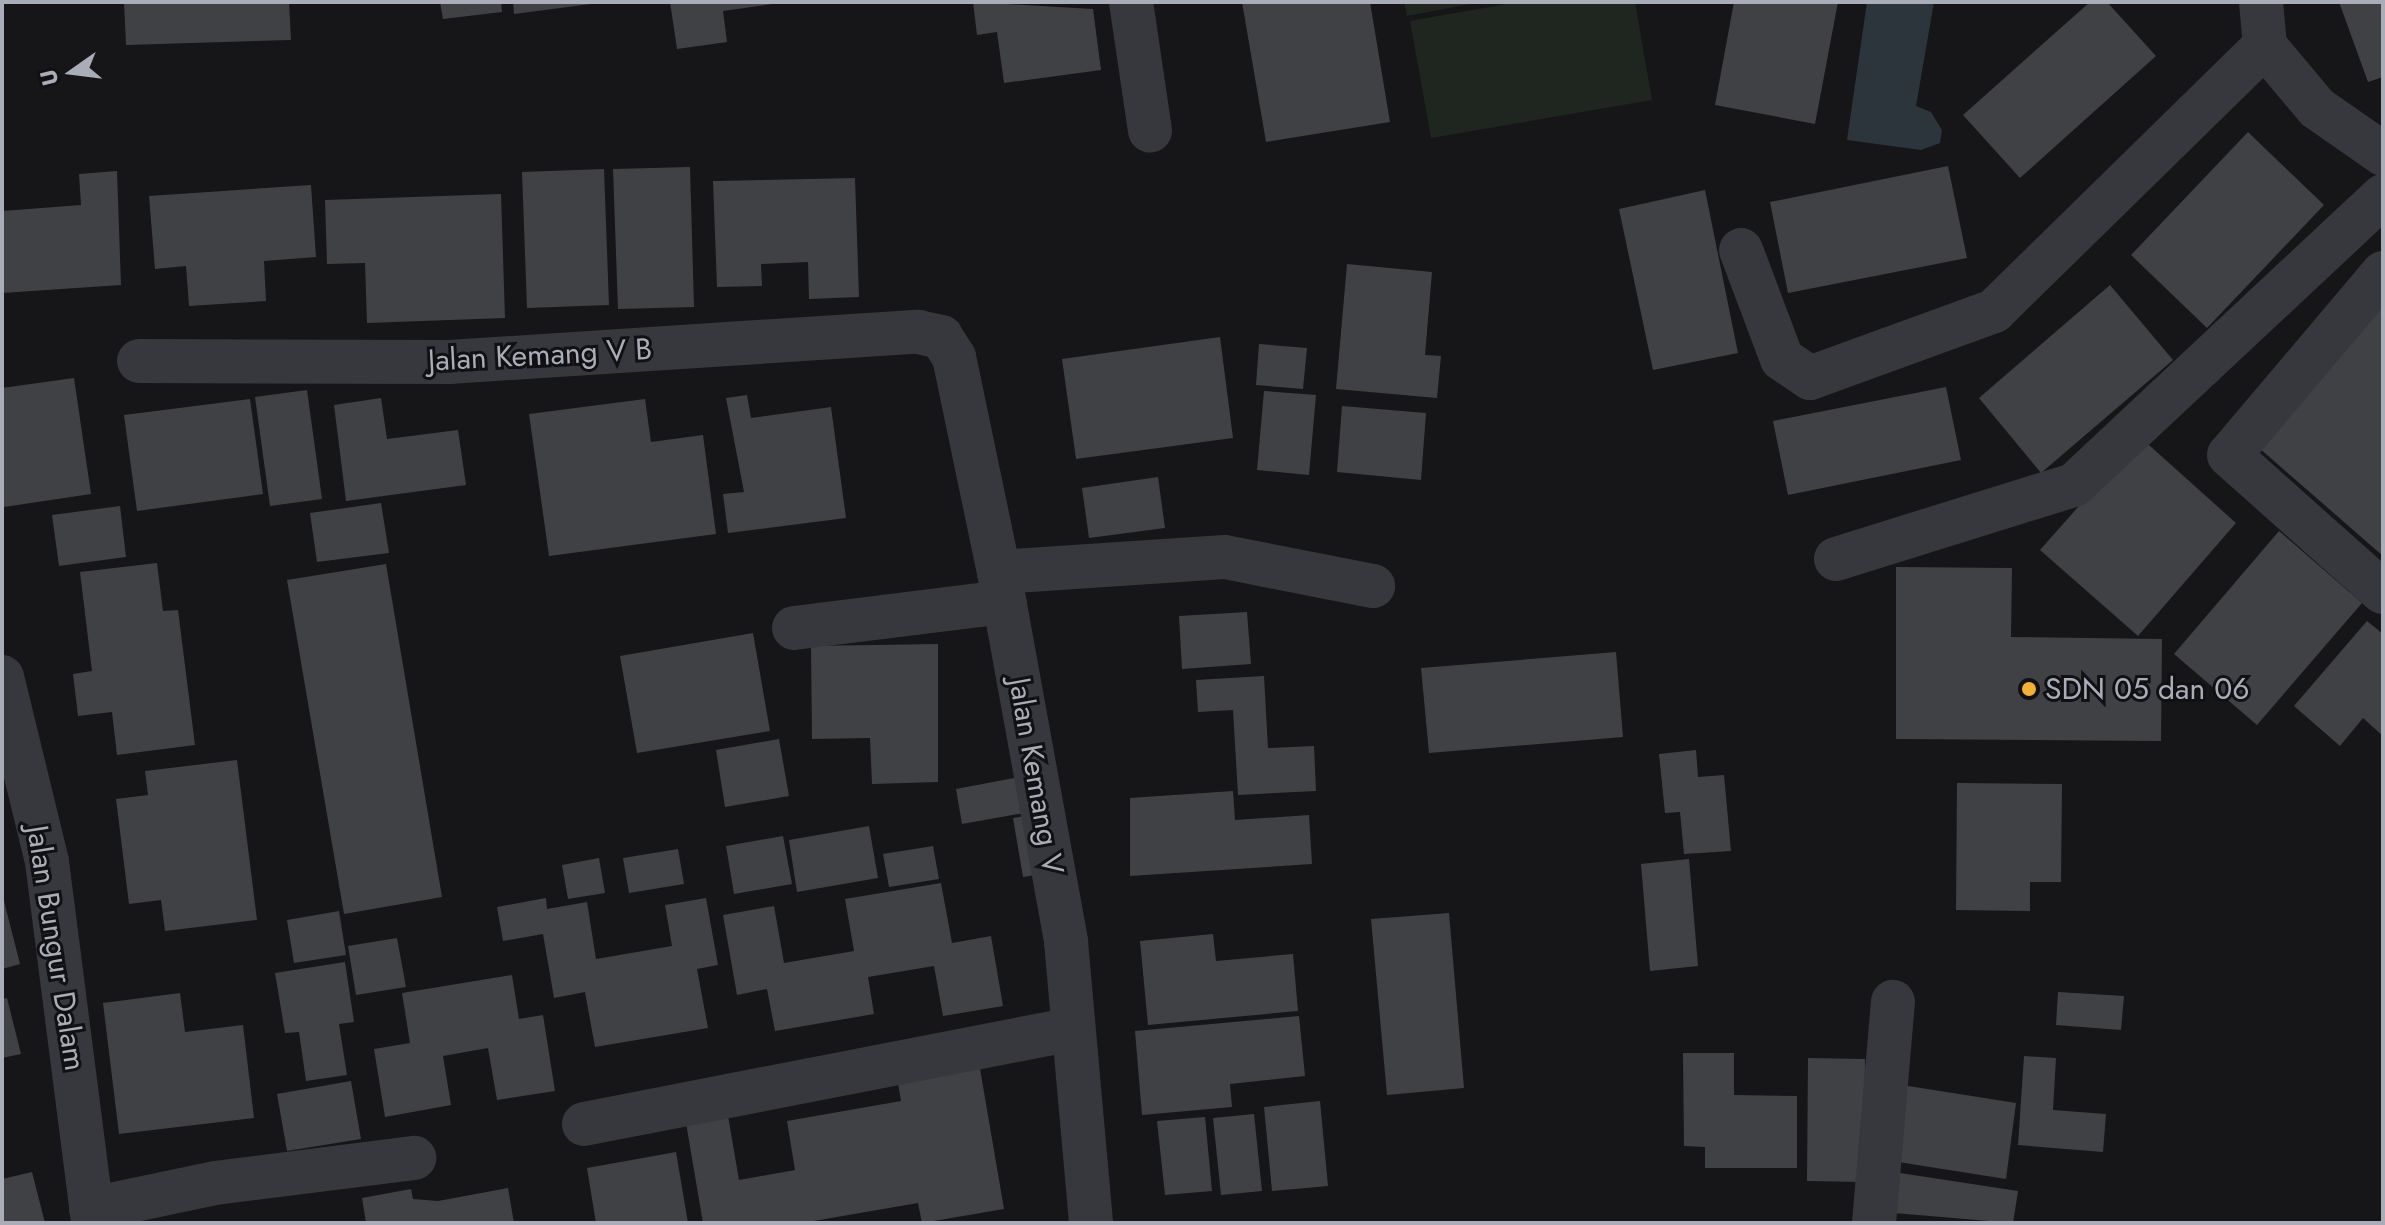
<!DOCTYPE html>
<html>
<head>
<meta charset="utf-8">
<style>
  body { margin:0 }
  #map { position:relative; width:2385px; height:1225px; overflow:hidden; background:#161618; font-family:Jost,sans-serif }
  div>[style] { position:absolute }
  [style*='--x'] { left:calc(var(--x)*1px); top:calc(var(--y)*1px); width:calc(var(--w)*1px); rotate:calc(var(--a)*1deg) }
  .green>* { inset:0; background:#1e261f }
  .water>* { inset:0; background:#2c353c }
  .building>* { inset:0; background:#404145 }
  .minor>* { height:44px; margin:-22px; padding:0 22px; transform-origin:22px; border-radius:22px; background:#37383d }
  .dots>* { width:22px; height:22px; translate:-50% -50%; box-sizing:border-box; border:4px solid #111113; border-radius:50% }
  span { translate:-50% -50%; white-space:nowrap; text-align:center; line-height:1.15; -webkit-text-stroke:6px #111113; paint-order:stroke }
  .street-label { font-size:30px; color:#a8adb8 }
  .poi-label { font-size:30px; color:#a8adb8 }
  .left { translate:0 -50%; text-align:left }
  .frame { position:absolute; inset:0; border:4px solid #a8adb8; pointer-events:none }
  .north { position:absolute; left:32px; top:32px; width:80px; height:80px; -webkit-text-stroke:6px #111113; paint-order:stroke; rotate:256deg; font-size:22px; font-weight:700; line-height:32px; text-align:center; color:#a8adb8 }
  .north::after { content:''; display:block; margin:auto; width:28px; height:36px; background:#a8adb8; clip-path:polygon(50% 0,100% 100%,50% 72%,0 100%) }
</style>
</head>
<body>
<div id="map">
  <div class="green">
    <div style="clip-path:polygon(1404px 2px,1481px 2px,1407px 16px)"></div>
    <div style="clip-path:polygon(1518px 2px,1635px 2px,1652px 100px,1431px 138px,1410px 21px)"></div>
  </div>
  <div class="water">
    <div style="clip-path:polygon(1867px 2px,1934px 2px,1916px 106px,1931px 112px,1942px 130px,1940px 143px,1921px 150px,1847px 140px)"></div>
  </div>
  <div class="building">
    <div style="clip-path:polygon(124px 2px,289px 2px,291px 40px,126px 45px)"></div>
    <div style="clip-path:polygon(440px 2px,501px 2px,502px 12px,443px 19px)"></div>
    <div style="clip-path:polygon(513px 2px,591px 2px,591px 4px,514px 14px)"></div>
    <div style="clip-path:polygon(670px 2px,772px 2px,772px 4px,723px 11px,727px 42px,677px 49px)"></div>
    <div style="clip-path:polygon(973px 2px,1093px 9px,1101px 70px,1004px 83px,997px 32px,977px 35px)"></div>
    <div style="clip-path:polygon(1242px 2px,1370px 2px,1390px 122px,1266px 142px)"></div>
    <div style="clip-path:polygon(1734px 2px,1838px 2px,1815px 124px,1715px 105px)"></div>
    <div style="clip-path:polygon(2090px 2px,2107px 2px,2156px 56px,2020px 178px,1963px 115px)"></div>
    <div style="clip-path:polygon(2339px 2px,2383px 2px,2383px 77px,2368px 82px)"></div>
    <div style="clip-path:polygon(2248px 132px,2324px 205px,2207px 328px,2131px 255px)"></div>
    <div style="clip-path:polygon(1948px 166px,1967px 258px,1788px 293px,1770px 202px)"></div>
    <div style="clip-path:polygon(690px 167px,694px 307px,618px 309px,613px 169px)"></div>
    <div style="clip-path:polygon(604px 169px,609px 305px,527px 308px,522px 172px)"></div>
    <div style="clip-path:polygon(117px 171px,121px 285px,2px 293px,2px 211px,81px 205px,79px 174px)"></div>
    <div style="clip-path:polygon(855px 178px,859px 297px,809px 299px,808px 262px,761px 264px,762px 286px,717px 287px,713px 181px)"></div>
    <div style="clip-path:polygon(311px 185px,316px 257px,264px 261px,266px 301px,189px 306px,186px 266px,155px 269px,149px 196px)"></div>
    <div style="clip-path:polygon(1705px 190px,1738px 353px,1653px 370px,1619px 209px)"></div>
    <div style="clip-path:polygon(501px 194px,505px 318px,367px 323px,365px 263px,327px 264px,325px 200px)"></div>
    <div style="clip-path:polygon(1347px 264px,1432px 272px,1425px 355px,1441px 356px,1437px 398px,1336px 389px)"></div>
    <div style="clip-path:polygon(2110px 285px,2173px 360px,2041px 473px,1979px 398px)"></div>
    <div style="clip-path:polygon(2383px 302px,2383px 556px,2258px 447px)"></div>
    <div style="clip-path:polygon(1220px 337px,1233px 438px,1076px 459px,1062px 359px)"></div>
    <div style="clip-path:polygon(1259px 344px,1307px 348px,1303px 389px,1256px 385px)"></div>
    <div style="clip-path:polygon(74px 378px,91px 494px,4px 507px,2px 388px)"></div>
    <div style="clip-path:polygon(1946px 387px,1961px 460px,1788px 495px,1773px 421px)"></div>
    <div style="clip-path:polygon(307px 390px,322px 499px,270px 506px,255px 397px)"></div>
    <div style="clip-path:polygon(1264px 391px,1316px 395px,1309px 475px,1257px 470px)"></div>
    <div style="clip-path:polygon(747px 395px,751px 418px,831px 407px,846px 518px,728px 533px,723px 494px,744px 492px,726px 398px)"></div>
    <div style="clip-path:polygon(381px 398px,387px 439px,458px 430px,466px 485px,346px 501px,334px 405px)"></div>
    <div style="clip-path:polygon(250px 399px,263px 494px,137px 511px,124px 415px)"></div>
    <div style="clip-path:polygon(645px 399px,651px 442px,703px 435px,716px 534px,549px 556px,529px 414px)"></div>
    <div style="clip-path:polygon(1342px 406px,1426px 413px,1421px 480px,1337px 472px)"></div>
    <div style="clip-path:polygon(2140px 437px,2236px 523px,2138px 636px,2040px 550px)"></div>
    <div style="clip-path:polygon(1158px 477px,1165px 528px,1089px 538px,1082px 488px)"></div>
    <div style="clip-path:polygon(381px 503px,389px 553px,317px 562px,310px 513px)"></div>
    <div style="clip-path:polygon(120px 506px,126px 557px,59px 566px,52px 515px)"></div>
    <div style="clip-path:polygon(2279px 531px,2362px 603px,2257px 725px,2174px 654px)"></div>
    <div style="clip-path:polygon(157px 563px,163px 611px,178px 610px,195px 745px,117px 755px,112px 712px,78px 716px,73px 674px,92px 671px,80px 572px)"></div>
    <div style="clip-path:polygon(386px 564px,442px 897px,344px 914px,287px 580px)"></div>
    <div style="clip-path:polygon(1896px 567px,2012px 568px,2011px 637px,2162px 639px,2161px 741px,1896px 739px)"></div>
    <div style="clip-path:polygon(1247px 612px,1251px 664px,1182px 669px,1179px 616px)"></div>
    <div style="clip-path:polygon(2367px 621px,2383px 634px,2383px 736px,2363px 718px,2340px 746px,2294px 706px)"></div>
    <div style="clip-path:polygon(753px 633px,770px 731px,637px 753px,620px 656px)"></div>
    <div style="clip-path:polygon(938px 644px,938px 782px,872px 784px,870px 738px,812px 739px,811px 646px)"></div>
    <div style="clip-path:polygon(1616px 652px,1623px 737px,1429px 753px,1421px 668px)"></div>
    <div style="clip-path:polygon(1264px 676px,1268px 748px,1314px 746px,1316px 791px,1238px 795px,1233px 710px,1198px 712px,1196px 680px)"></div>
    <div style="clip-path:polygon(779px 739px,789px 796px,725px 807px,716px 750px)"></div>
    <div style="clip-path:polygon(1696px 750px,1698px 777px,1724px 775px,1731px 851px,1684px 854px,1680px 812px,1665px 813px,1659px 754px)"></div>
    <div style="clip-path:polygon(237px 760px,257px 920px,165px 931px,161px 900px,129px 904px,116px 799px,148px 795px,145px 771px)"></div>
    <div style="clip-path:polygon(1019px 777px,1024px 813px,962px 824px,956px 789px)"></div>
    <div style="clip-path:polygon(1957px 783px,2062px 784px,2061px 882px,2030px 882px,2030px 911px,1956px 910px)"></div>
    <div style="clip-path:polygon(1233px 791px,1235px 820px,1309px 815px,1312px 864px,1130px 876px,1130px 798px)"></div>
    <div style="clip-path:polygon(1037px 814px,1047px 873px,1023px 877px,1013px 818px)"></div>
    <div style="clip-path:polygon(869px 826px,878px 878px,797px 892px,789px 840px)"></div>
    <div style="clip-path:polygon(783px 836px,792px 884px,734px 894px,726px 846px)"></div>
    <div style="clip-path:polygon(933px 846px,939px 879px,889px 887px,883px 854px)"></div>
    <div style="clip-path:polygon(678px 849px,684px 884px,629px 893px,623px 858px)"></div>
    <div style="clip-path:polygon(599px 858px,605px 893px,568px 899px,562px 865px)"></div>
    <div style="clip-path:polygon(1689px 859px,1698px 966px,1650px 971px,1641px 864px)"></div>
    <div style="clip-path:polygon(941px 883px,952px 943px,991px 936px,1003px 1006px,943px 1016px,934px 966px,868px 977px,874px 1014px,775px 1031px,767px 989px,737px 995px,723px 915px,774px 906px,784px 963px,854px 951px,845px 899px)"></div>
    <div style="clip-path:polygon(2px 893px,20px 964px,2px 969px)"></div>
    <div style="clip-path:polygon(546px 898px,547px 909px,587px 902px,596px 959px,672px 946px,665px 905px,706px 898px,718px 965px,697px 969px,708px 1028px,595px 1047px,585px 992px,554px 998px,543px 934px,503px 941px,497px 907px)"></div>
    <div style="clip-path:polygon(339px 911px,346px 955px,294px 963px,287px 920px)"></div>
    <div style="clip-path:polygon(1449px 913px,1464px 1088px,1387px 1095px,1371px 919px)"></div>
    <div style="clip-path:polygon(1213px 934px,1216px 961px,1293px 954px,1298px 1011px,1148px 1025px,1140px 941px)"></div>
    <div style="clip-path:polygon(397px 938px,406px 987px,356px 995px,348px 946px)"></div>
    <div style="clip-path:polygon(345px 962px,354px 1022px,339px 1024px,347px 1075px,306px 1081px,299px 1032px,285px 1033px,275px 973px)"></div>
    <div style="clip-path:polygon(512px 975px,519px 1019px,543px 1015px,555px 1091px,497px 1100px,488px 1048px,443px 1056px,451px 1105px,385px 1117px,374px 1049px,410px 1043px,402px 993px)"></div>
    <div style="clip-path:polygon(2058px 992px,2124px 996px,2121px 1030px,2056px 1025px)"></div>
    <div style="clip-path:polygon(180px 993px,185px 1032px,243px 1025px,254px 1118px,119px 1134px,103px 1003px)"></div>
    <div style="clip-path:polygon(7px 998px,21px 1054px,2px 1058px,2px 999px)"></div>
    <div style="clip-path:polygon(1299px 1016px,1305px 1076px,1230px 1084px,1232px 1107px,1142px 1115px,1135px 1031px)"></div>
    <div style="clip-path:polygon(1683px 1053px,1734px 1053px,1734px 1095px,1797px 1096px,1797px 1168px,1705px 1168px,1705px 1147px,1684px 1146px)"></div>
    <div style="clip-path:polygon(2024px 1056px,2056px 1058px,2053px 1110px,2106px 1114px,2103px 1152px,2018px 1145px)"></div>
    <div style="clip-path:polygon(978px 1057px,1004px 1209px,922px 1223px,918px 1203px,802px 1223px,703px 1223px,685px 1117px,727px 1110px,739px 1180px,795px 1170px,787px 1121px,901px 1101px,896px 1071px)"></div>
    <div style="clip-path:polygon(1808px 1058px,1865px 1059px,1864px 1182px,1807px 1181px)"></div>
    <div style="clip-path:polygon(351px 1081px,361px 1139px,287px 1151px,277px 1094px)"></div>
    <div style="clip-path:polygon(1902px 1085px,2016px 1103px,2006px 1179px,1892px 1161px)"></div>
    <div style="clip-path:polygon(1320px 1101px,1328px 1186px,1272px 1191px,1264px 1107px)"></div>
    <div style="clip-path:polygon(1254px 1114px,1262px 1191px,1221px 1195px,1213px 1118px)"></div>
    <div style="clip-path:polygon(1205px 1117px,1212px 1191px,1165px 1195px,1157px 1121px)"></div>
    <div style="clip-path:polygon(676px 1152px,688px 1223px,596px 1223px,587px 1168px)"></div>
    <div style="clip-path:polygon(32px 1172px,45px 1223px,2px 1223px,2px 1179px)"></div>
    <div style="clip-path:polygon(1900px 1173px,2018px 1191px,2013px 1223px,1894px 1213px)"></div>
    <div style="clip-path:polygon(508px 1188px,514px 1223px,366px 1223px,362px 1198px,411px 1189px,413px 1199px,438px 1201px)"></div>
  </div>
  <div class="minor">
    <div style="--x:1131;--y:2;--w:130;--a:81.6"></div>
    <div style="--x:2261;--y:2;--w:44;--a:84.8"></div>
    <div style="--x:2265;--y:46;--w:81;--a:50"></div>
    <div style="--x:2317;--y:108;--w:80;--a:34.9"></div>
    <div style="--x:1741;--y:250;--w:116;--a:69.4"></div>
    <div style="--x:1782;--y:359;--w:34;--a:34"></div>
    <div style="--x:1810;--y:378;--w:196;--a:-20"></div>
    <div style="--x:1994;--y:311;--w:379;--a:-44.4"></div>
    <div style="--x:2383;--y:273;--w:238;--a:130.2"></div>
    <div style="--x:2229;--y:455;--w:206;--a:41.7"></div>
    <div style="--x:139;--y:361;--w:310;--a:0.2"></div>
    <div style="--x:449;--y:362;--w:470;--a:-3.7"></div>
    <div style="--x:918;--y:332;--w:24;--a:12"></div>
    <div style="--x:941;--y:337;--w:24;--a:57"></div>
    <div style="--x:954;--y:357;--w:220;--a:78.2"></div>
    <div style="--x:999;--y:572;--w:376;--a:79.7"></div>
    <div style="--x:1066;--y:942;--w:282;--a:84.9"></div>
    <div style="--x:1836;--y:559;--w:249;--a:-17.3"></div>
    <div style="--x:2074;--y:485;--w:423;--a:-43.1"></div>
    <div style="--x:999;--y:572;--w:226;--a:-3.8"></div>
    <div style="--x:1225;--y:557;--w:151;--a:11.1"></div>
    <div style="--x:794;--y:628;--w:212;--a:-7.1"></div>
    <div style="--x:2;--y:677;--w:190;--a:76.3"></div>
    <div style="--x:47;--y:862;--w:364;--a:82.7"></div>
    <div style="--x:584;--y:1124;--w:498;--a:-11"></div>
    <div style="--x:91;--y:1209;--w:127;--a:-11.8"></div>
    <div style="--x:215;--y:1183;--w:201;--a:-7.2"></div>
    <div style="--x:1874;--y:1223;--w:222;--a:-85.1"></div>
  </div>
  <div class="dots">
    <div style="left:2029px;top:689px;background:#f2b134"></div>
  </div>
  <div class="street-label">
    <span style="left:540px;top:355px;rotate:-3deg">Jalan Kemang V B</span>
    <span style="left:1036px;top:776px;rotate:80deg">Jalan Kemang V</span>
    <span style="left:56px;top:948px;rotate:81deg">Jalan Bungur Dalam</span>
  </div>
  <div class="poi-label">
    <span class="left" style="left:2045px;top:689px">SDN 05 dan 06</span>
  </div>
  <div class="frame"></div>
  <div class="north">U</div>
</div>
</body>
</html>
